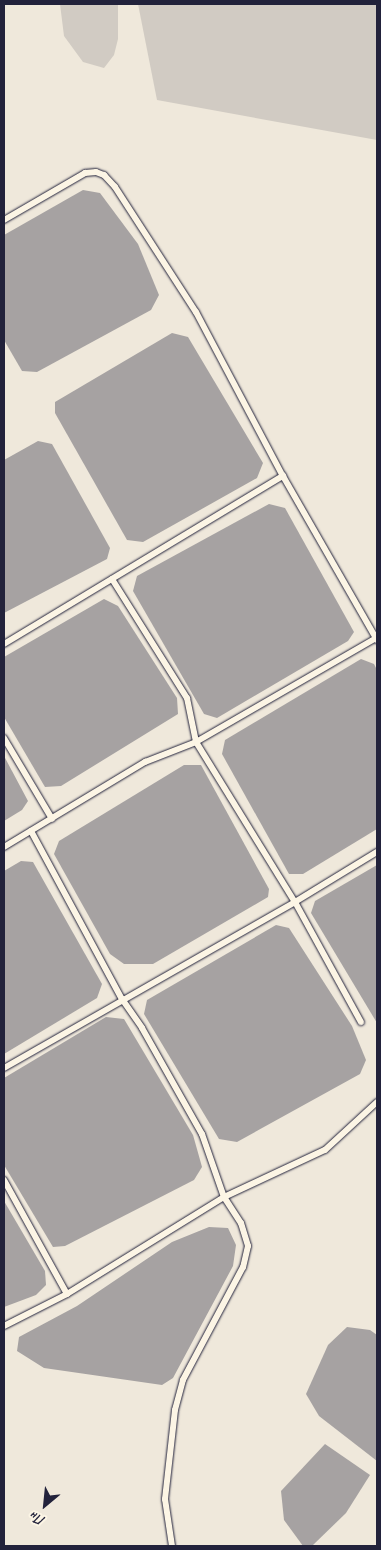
<!DOCTYPE html>
<html>
<head>
<meta charset="utf-8">
<style>
  body { margin:0 }
  #map { position:relative; width:381px; height:1550px; overflow:hidden; background:#efe8db; font-family:Caveat,sans-serif }
  div>[style] { position:absolute }
  [style*='--x'] { left:calc(var(--x)*1px); top:calc(var(--y)*1px); width:calc(var(--w)*1px); rotate:calc(var(--a)*1deg) }
  .green>* { inset:0; background:#d1cbc3 }
  .water>* { inset:0; background:#a6a2a2 }
  .roads { filter:drop-shadow(0 0 1px #22223b) drop-shadow(0 0 1px #22223b) }
  .service>* { height:6px; margin:-3px; padding:0 3px; transform-origin:3px; border-radius:3px; background:#fcf5e5 }
  span { translate:-50% -50%; white-space:nowrap; text-align:center; line-height:1.15; -webkit-text-stroke:5px #fcf5e5; paint-order:stroke }
  .frame { position:absolute; inset:0; border:5px solid #22223b; pointer-events:none }
  .north { position:absolute; left:20px; top:1480px; width:50px; height:50px; -webkit-text-stroke:4px #fcf5e5; paint-order:stroke; rotate:208deg; font-size:14px; font-weight:700; line-height:20px; text-align:center; color:#22223b }
  .north::after { content:''; display:block; margin:auto; width:18px; height:22px; background:#22223b; clip-path:polygon(50% 0,100% 100%,50% 72%,0 100%) }
</style>
</head>
<body>
<div id="map">
  <div class="green">
    <div style="clip-path:polygon(60px 4px,118px 4px,118px 39px,114px 55px,104px 68px,83px 62px,64px 36px)"></div>
    <div style="clip-path:polygon(138px 4px,377px 4px,377px 140px,157px 100px)"></div>
  </div>
  <div class="water">
    <div style="clip-path:polygon(83px 190px,100px 193px,138px 244px,159px 295px,151px 310px,37px 372px,22px 371px,4px 340px,4px 235px)"></div>
    <div style="clip-path:polygon(172px 333px,188px 337px,263px 463px,257px 478px,143px 542px,127px 540px,55px 413px,55px 402px)"></div>
    <div style="clip-path:polygon(38px 441px,52px 444px,110px 548px,107px 559px,4px 613px,4px 460px)"></div>
    <div style="clip-path:polygon(269px 504px,285px 508px,354px 632px,348px 641px,217px 718px,204px 714px,133px 591px,137px 576px)"></div>
    <div style="clip-path:polygon(104px 599px,118px 606px,177px 698px,178px 714px,61px 786px,45px 787px,4px 717px,4px 657px)"></div>
    <div style="clip-path:polygon(361px 659px,374px 664px,377px 670px,377px 829px,303px 874px,289px 874px,222px 754px,225px 740px)"></div>
    <div style="clip-path:polygon(4px 756px,28px 801px,22px 810px,4px 821px)"></div>
    <div style="clip-path:polygon(184px 765px,201px 765px,269px 889px,268px 897px,153px 964px,124px 964px,110px 954px,54px 854px,59px 841px)"></div>
    <div style="clip-path:polygon(21px 861px,33px 862px,102px 984px,97px 998px,4px 1054px,4px 871px)"></div>
    <div style="clip-path:polygon(377px 865px,377px 1023px,311px 913px,315px 901px)"></div>
    <div style="clip-path:polygon(276px 925px,289px 928px,352px 1026px,366px 1060px,360px 1074px,237px 1142px,219px 1139px,144px 1014px,147px 1000px)"></div>
    <div style="clip-path:polygon(106px 1017px,124px 1019px,193px 1135px,202px 1167px,194px 1180px,65px 1246px,53px 1247px,4px 1165px,4px 1078px)"></div>
    <div style="clip-path:polygon(4px 1201px,45px 1271px,46px 1285px,36px 1295px,4px 1307px)"></div>
    <div style="clip-path:polygon(209px 1227px,228px 1228px,236px 1245px,233px 1266px,173px 1378px,162px 1385px,44px 1368px,17px 1351px,19px 1337px,77px 1306px,172px 1242px)"></div>
    <div style="clip-path:polygon(347px 1327px,370px 1330px,377px 1335px,377px 1461px,319px 1416px,306px 1394px,328px 1345px)"></div>
    <div style="clip-path:polygon(325px 1444px,370px 1475px,346px 1513px,312px 1546px,303px 1546px,284px 1520px,281px 1491px)"></div>
  </div>
  <div class="roads">
    <div class="service">
      <div style="--x:4;--y:220;--w:94;--a:-30.1"></div>
      <div style="--x:85;--y:173;--w:11;--a:-5"></div>
      <div style="--x:96;--y:172;--w:9;--a:21"></div>
      <div style="--x:104;--y:175;--w:16;--a:47"></div>
      <div style="--x:115;--y:187;--w:149;--a:57.1"></div>
      <div style="--x:196;--y:312;--w:186;--a:62.1"></div>
      <div style="--x:283;--y:476;--w:189;--a:60.2"></div>
      <div style="--x:112;--y:579;--w:141;--a:57.8"></div>
      <div style="--x:187;--y:698;--w:45;--a:78.4"></div>
      <div style="--x:196;--y:742;--w:188;--a:58.3"></div>
      <div style="--x:295;--y:902;--w:137;--a:61.2"></div>
      <div style="--x:4;--y:644;--w:326;--a:-31.1"></div>
      <div style="--x:4;--y:738;--w:94;--a:59.3"></div>
      <div style="--x:31;--y:831;--w:191;--a:61.6"></div>
      <div style="--x:122;--y:999;--w:35;--a:55"></div>
      <div style="--x:142;--y:1028;--w:122;--a:60.5"></div>
      <div style="--x:202;--y:1134;--w:67;--a:70.8"></div>
      <div style="--x:224;--y:1197;--w:31;--a:57"></div>
      <div style="--x:241;--y:1223;--w:24;--a:73"></div>
      <div style="--x:248;--y:1246;--w:22;--a:103"></div>
      <div style="--x:243;--y:1267;--w:128;--a:118"></div>
      <div style="--x:183;--y:1380;--w:31;--a:105"></div>
      <div style="--x:175;--y:1410;--w:90;--a:96.4"></div>
      <div style="--x:165;--y:1499;--w:48;--a:81.5"></div>
      <div style="--x:4;--y:847;--w:165;--a:-31.1"></div>
      <div style="--x:145;--y:762;--w:55;--a:-21.4"></div>
      <div style="--x:196;--y:742;--w:208;--a:-30"></div>
      <div style="--x:4;--y:1068;--w:335;--a:-29.7"></div>
      <div style="--x:295;--y:902;--w:96;--a:-31.4"></div>
      <div style="--x:4;--y:1180;--w:130;--a:61.1"></div>
      <div style="--x:4;--y:1326;--w:71;--a:-26.9"></div>
      <div style="--x:67;--y:1294;--w:185;--a:-31.7"></div>
      <div style="--x:224;--y:1197;--w:111;--a:-25"></div>
      <div style="--x:325;--y:1150;--w:71;--a:-42.7"></div>
    </div>
  </div>
  <div class="frame"></div>
  <div class="north">Пн</div>
</div>
</body>
</html>
